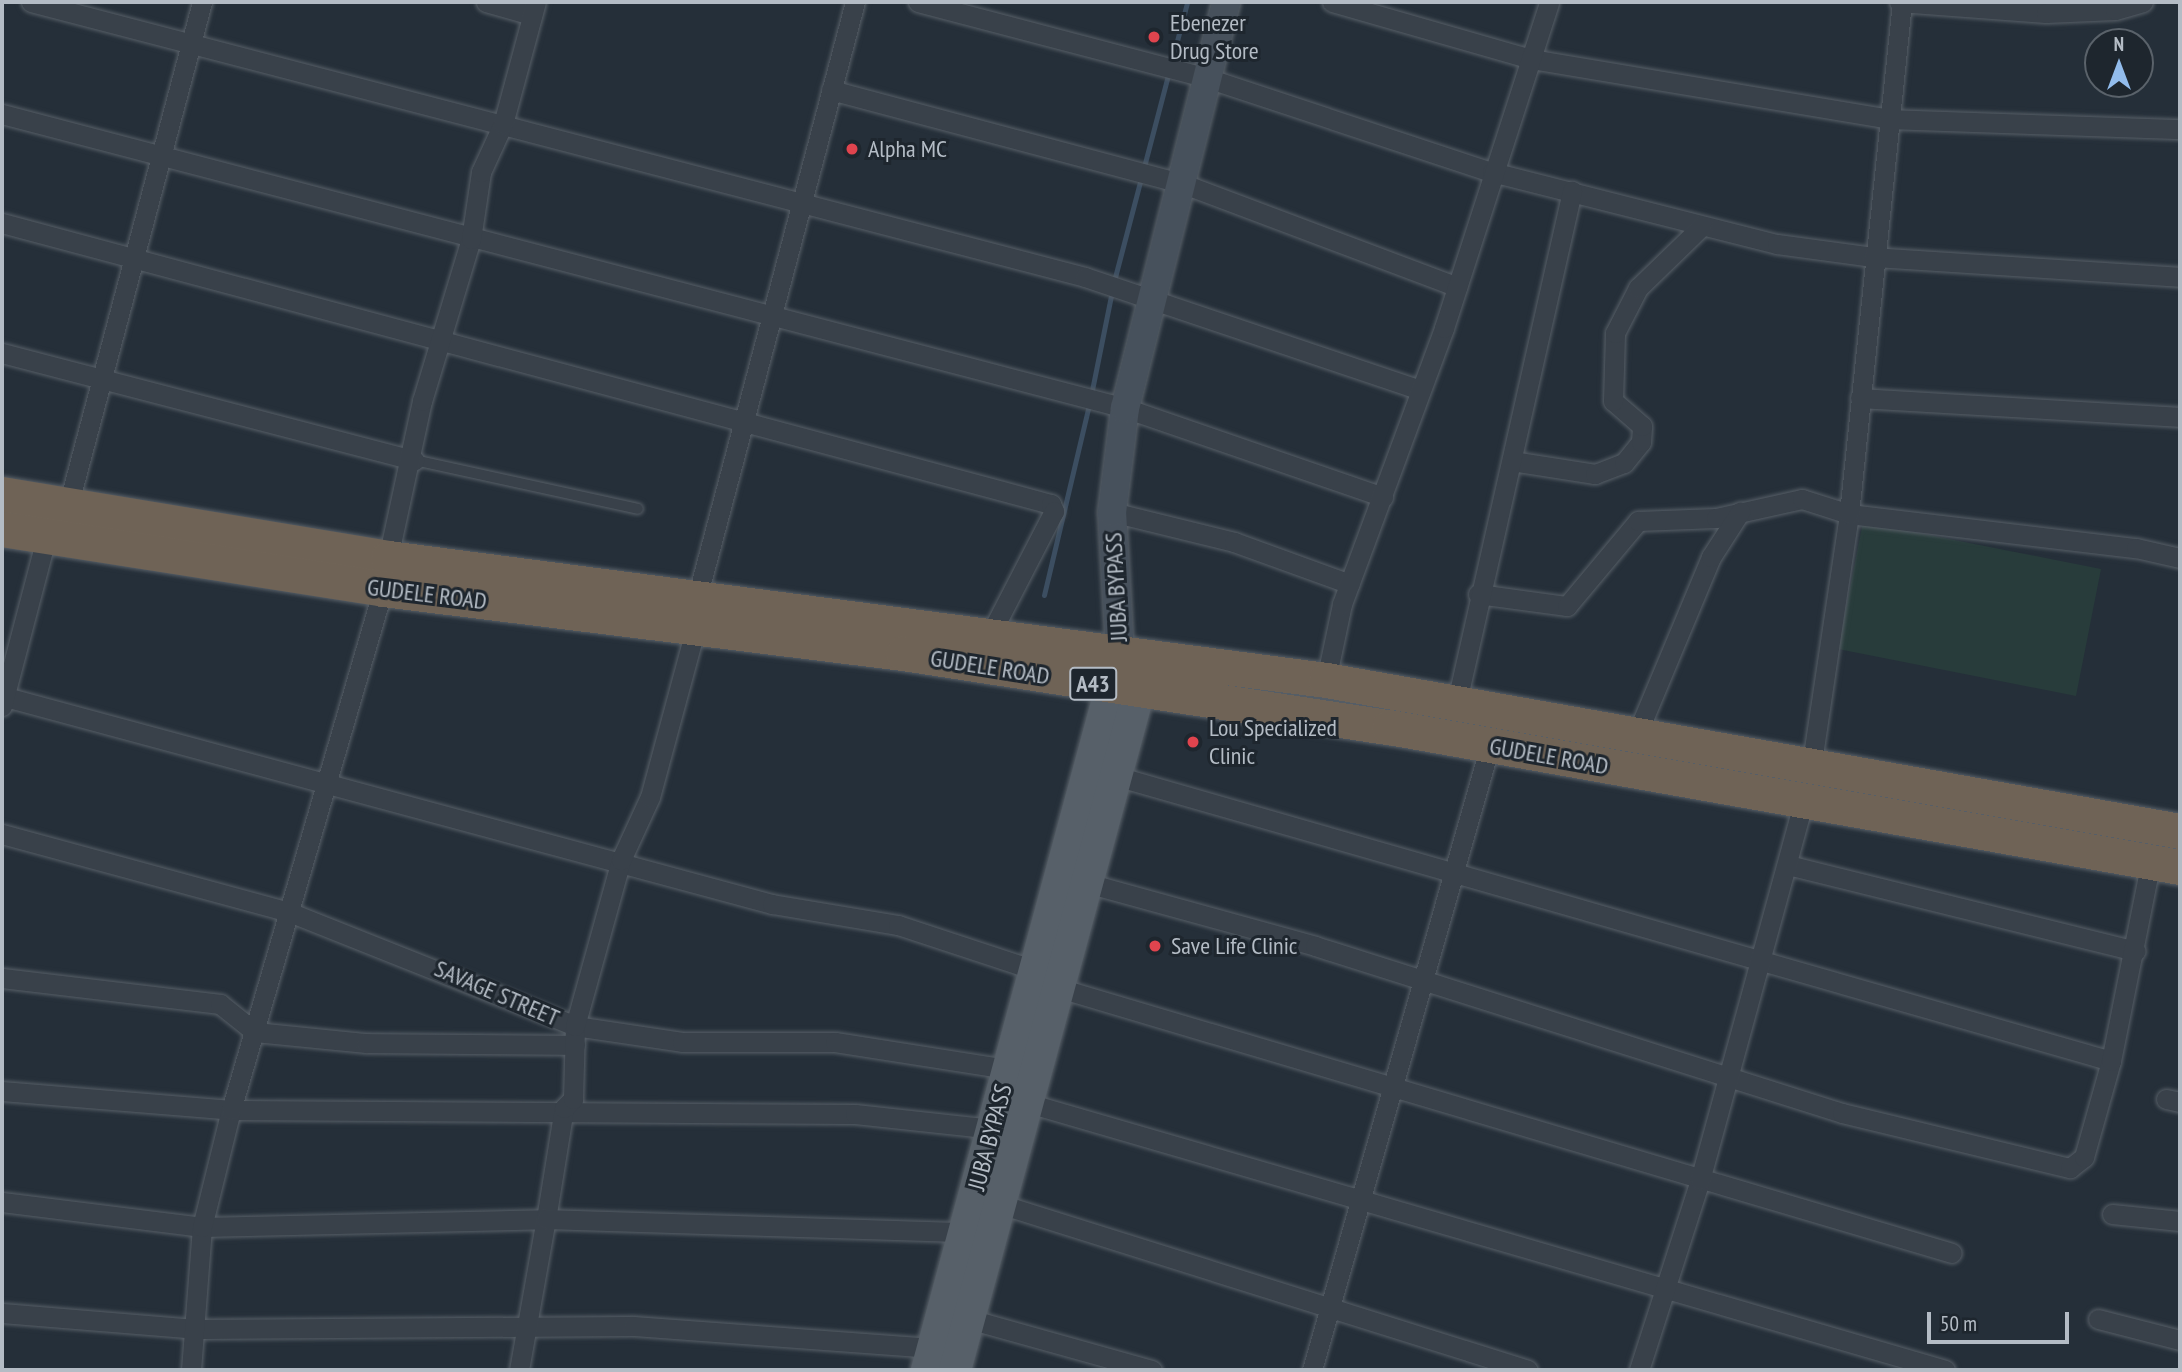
<!DOCTYPE html>
<html>
<head>
<meta charset="utf-8">
<style>
  body { margin:0 }
  #map { position:relative; width:2182px; height:1372px; overflow:hidden; background:#252f39; font-family:"PT Sans Narrow",sans-serif }
  div>[style] { position:absolute }
  [style*='--x'] { left:calc(var(--x)*1px); top:calc(var(--y)*1px); width:calc(var(--w)*1px); rotate:calc(var(--a)*1deg) }
  .green>* { inset:0; background:#283c3b }
  .stream>* { height:5px; margin:-2.5px; padding:0 2.5px; transform-origin:2.5px; border-radius:2.5px; background:#3c4e61 }
  .roads { filter:drop-shadow(0 0 2px #575f67) drop-shadow(0 0 2px #575f67) }
  .lane>* { height:10px; margin:-5px; padding:0 5px; transform-origin:5px; border-radius:5px; background:#39414a }
  .street>* { height:19px; margin:-9.5px; padding:0 9.5px; transform-origin:9.5px; border-radius:9.5px; background:#39414a }
  .secondary>* { height:28px; margin:-14px; padding:0 14px; transform-origin:14px; border-radius:14px; background:#47515c }
  .primary>* { height:32px; margin:-16px; padding:0 16px; transform-origin:16px; border-radius:16px; background:#576069 }
  .highway>* { height:35px; margin:-17.5px; padding:0 17.5px; transform-origin:17.5px; border-radius:17.5px; background:#6f6356 }
  .dots>* { width:19px; height:19px; translate:-50% -50%; box-sizing:border-box; border:4px solid #1e262e; border-radius:50% }
  span { translate:-50% -50%; white-space:nowrap; text-align:center; line-height:1.15; -webkit-text-stroke:6px #1e262e; paint-order:stroke }
  .shield-label span { padding:2px 5px; background:#1e262e; border:2px solid; border-radius:5px; -webkit-text-stroke-width:0 }
  .shield-label { font-size:23px; color:#b4bcc5; font-weight:700 }
  .poi-label { font-size:24px; color:#b4bcc5 }
  .left { translate:0 -50%; text-align:left }
  .street-label { font-size:24px; color:#b4bcc5 }
  .frame { position:absolute; inset:0; border:4px solid #b4bcc5; pointer-events:none }
  .north { position:absolute; left:2084px; top:28px; width:70px; height:70px; box-sizing:border-box; background:#1e262e; border:2px solid #5a626a; border-radius:50%; rotate:0deg; font-size:19px; font-weight:700; line-height:28px; text-align:center; color:#b4bcc5 }
  .north::after { content:''; display:block; margin:auto; width:24px; height:32px; background:#92bcec; clip-path:polygon(50% 0,100% 100%,50% 72%,0 100%) }
  .scale { position:absolute; left:1927px; top:1312px; width:142px; height:32px; box-sizing:border-box; border:4px solid #b4bcc5; border-top:0; padding-left:9px; font-size:21px; line-height:24px; white-space:nowrap; color:#b4bcc5; -webkit-text-stroke:5px #1e262e; paint-order:stroke }
</style>
</head>
<body>
<div id="map">
  <div class="green">
    <div style="clip-path:polygon(1863px 522px,2101px 569px,2076px 696px,1838px 649px)"></div>
  </div>
  <div class="stream">
    <div style="--x:1114;--y:281;--w:288;--a:-75.3"></div>
    <div style="--x:1091;--y:395;--w:106;--a:-78.6"></div>
    <div style="--x:1044;--y:595;--w:196;--a:-76.7"></div>
  </div>
  <div class="roads">
    <div class="lane">
      <div style="--x:414;--y:460;--w:229;--a:12.3"></div>
    </div>
    <div class="street">
      <div style="--x:31;--y:2;--w:1089;--a:14.62"></div>
      <div style="--x:1085;--y:277;--w:350;--a:18.6"></div>
      <div style="--x:486;--y:2;--w:48;--a:15.8"></div>
      <div style="--x:918;--y:2;--w:299;--a:14.7"></div>
      <div style="--x:1207;--y:78;--w:300;--a:18.3"></div>
      <div style="--x:1492;--y:172;--w:294;--a:14.2"></div>
      <div style="--x:1777;--y:244;--w:97;--a:7.7"></div>
      <div style="--x:1873;--y:257;--w:308;--a:3.7"></div>
      <div style="--x:1332;--y:2;--w:207;--a:16"></div>
      <div style="--x:1531;--y:59;--w:363;--a:9.5"></div>
      <div style="--x:1889;--y:119;--w:291;--a:2"></div>
      <div style="--x:1899;--y:2;--w:147;--a:4.3"></div>
      <div style="--x:2046;--y:13;--w:69;--a:-2.5"></div>
      <div style="--x:2115;--y:10;--w:29;--a:-16"></div>
      <div style="--x:831;--y:90;--w:362;--a:14.9"></div>
      <div style="--x:1181;--y:183;--w:295;--a:20.6"></div>
      <div style="--x:2;--y:114;--w:1161;--a:14.67"></div>
      <div style="--x:1125;--y:408;--w:273;--a:19"></div>
      <div style="--x:2;--y:223;--w:1086;--a:15"></div>
      <div style="--x:1051;--y:504;--w:8;--a:67"></div>
      <div style="--x:1054;--y:511;--w:140;--a:117.3"></div>
      <div style="--x:2;--y:353;--w:426;--a:14.6"></div>
      <div style="--x:1860;--y:398;--w:321;--a:3.4"></div>
      <div style="--x:1512;--y:461;--w:84;--a:8.9"></div>
      <div style="--x:1595;--y:474;--w:31;--a:-21"></div>
      <div style="--x:1624;--y:463;--w:27;--a:-51"></div>
      <div style="--x:1641;--y:442;--w:16;--a:-86"></div>
      <div style="--x:1642;--y:426;--w:38;--a:-139"></div>
      <div style="--x:1613;--y:401;--w:68;--a:-88.3"></div>
      <div style="--x:1615;--y:333;--w:51;--a:-62.9"></div>
      <div style="--x:1638;--y:288;--w:89;--a:-44.1"></div>
      <div style="--x:1112;--y:512;--w:126;--a:13.8"></div>
      <div style="--x:1234;--y:542;--w:123;--a:19.9"></div>
      <div style="--x:388;--y:558;--w:161;--a:-77.8"></div>
      <div style="--x:422;--y:401;--w:169;--a:-73.2"></div>
      <div style="--x:471;--y:239;--w:68;--a:-81.5"></div>
      <div style="--x:481;--y:172;--w:53;--a:-65.4"></div>
      <div style="--x:503;--y:124;--w:126;--a:-74.9"></div>
      <div style="--x:698;--y:594;--w:612;--a:-75.15"></div>
      <div style="--x:1478;--y:594;--w:90;--a:7.7"></div>
      <div style="--x:1567;--y:606;--w:111;--a:-50.1"></div>
      <div style="--x:1638;--y:521;--w:78;--a:-2.2"></div>
      <div style="--x:1716;--y:518;--w:88;--a:-12.5"></div>
      <div style="--x:1802;--y:499;--w:49;--a:17.7"></div>
      <div style="--x:1849;--y:514;--w:289;--a:6.8"></div>
      <div style="--x:2136;--y:548;--w:45;--a:12.8"></div>
      <div style="--x:1326;--y:680;--w:78;--a:-78.1"></div>
      <div style="--x:1342;--y:604;--w:294;--a:-69.7"></div>
      <div style="--x:1444;--y:328;--w:342;--a:-72.1"></div>
      <div style="--x:2;--y:696;--w:798;--a:15.12"></div>
      <div style="--x:772;--y:904;--w:128;--a:9.5"></div>
      <div style="--x:898;--y:925;--w:147;--a:18.2"></div>
      <div style="--x:1457;--y:701;--w:523;--a:-77.29"></div>
      <div style="--x:2;--y:706;--w:177;--a:-75.3"></div>
      <div style="--x:47;--y:535;--w:36;--a:-54"></div>
      <div style="--x:68;--y:506;--w:522;--a:-75.11"></div>
      <div style="--x:1637;--y:734;--w:192;--a:-67.3"></div>
      <div style="--x:1711;--y:557;--w:54;--a:-57.2"></div>
      <div style="--x:1812;--y:762;--w:251;--a:-81.5"></div>
      <div style="--x:1849;--y:514;--w:515;--a:-84.09"></div>
      <div style="--x:1116;--y:776;--w:1035;--a:15.98"></div>
      <div style="--x:2;--y:834;--w:297;--a:15.2"></div>
      <div style="--x:289;--y:912;--w:308;--a:21.7"></div>
      <div style="--x:575;--y:1026;--w:108;--a:8.5"></div>
      <div style="--x:682;--y:1042;--w:153;--a:0"></div>
      <div style="--x:835;--y:1042;--w:175;--a:8.9"></div>
      <div style="--x:1788;--y:865;--w:358;--a:13.9"></div>
      <div style="--x:1087;--y:883;--w:237;--a:15.4"></div>
      <div style="--x:1315;--y:946;--w:553;--a:17.58"></div>
      <div style="--x:1842;--y:1113;--w:235;--a:13.6"></div>
      <div style="--x:2070;--y:1168;--w:18;--a:-38"></div>
      <div style="--x:2084;--y:1157;--w:100;--a:-74.3"></div>
      <div style="--x:2111;--y:1061;--w:204;--a:-78.7"></div>
      <div style="--x:2;--y:978;--w:220;--a:6.8"></div>
      <div style="--x:220;--y:1004;--w:45;--a:38.7"></div>
      <div style="--x:255;--y:1032;--w:112;--a:5.7"></div>
      <div style="--x:366;--y:1043;--w:209;--a:0.5"></div>
      <div style="--x:1059;--y:988;--w:931;--a:16.53"></div>
      <div style="--x:2;--y:1091;--w:230;--a:4.7"></div>
      <div style="--x:231;--y:1110;--w:624;--a:0.37"></div>
      <div style="--x:855;--y:1114;--w:138;--a:6.2"></div>
      <div style="--x:2166;--y:1099;--w:14;--a:12"></div>
      <div style="--x:1028;--y:1103;--w:955;--a:16.23"></div>
      <div style="--x:2;--y:1202;--w:202;--a:7.1"></div>
      <div style="--x:202;--y:1227;--w:344;--a:-1.3"></div>
      <div style="--x:546;--y:1219;--w:112;--a:-80.8"></div>
      <div style="--x:564;--y:1108;--w:13;--a:-45"></div>
      <div style="--x:573;--y:1099;--w:73;--a:-88.4"></div>
      <div style="--x:575;--y:1026;--w:172;--a:-74.5"></div>
      <div style="--x:621;--y:860;--w:69;--a:-65.3"></div>
      <div style="--x:650;--y:797;--w:176;--a:-74.9"></div>
      <div style="--x:1000;--y:1204;--w:553;--a:17.45"></div>
      <div style="--x:2112;--y:1214;--w:68;--a:5.9"></div>
      <div style="--x:2;--y:1313;--w:197;--a:4.7"></div>
      <div style="--x:198;--y:1329;--w:435;--a:-0.4"></div>
      <div style="--x:633;--y:1326;--w:301;--a:4.2"></div>
      <div style="--x:969;--y:1319;--w:190;--a:15.6"></div>
      <div style="--x:2098;--y:1319;--w:85;--a:14.4"></div>
      <div style="--x:191;--y:1370;--w:143;--a:-85.6"></div>
      <div style="--x:202;--y:1227;--w:121;--a:-76.1"></div>
      <div style="--x:231;--y:1110;--w:543;--a:-73.74"></div>
      <div style="--x:519;--y:1370;--w:153;--a:-79.9"></div>
      <div style="--x:546;--y:1219;--w:419;--a:1.8"></div>
      <div style="--x:1312;--y:1370;--w:650;--a:-74.1"></div>
      <div style="--x:1639;--y:1370;--w:200;--a:-72.2"></div>
      <div style="--x:1700;--y:1180;--w:397;--a:-74.7"></div>
    </div>
    <div class="secondary">
      <div style="--x:1120;--y:654;--w:142;--a:-93.2"></div>
      <div style="--x:1112;--y:512;--w:105;--a:-82.9"></div>
      <div style="--x:1125;--y:408;--w:418;--a:-76"></div>
    </div>
    <div class="primary">
      <div style="--x:927;--y:1370;--w:733;--a:-74.9"></div>
      <div style="--x:955;--y:1370;--w:703;--a:-74.84"></div>
      <div style="--x:1139;--y:691;--w:26;--a:-118"></div>
    </div>
    <div class="highway">
      <div style="--x:2;--y:494;--w:391;--a:9.4"></div>
      <div style="--x:388;--y:558;--w:946;--a:7.41"></div>
      <div style="--x:1326;--y:680;--w:867;--a:10.03"></div>
      <div style="--x:2;--y:529;--w:386;--a:8.9"></div>
      <div style="--x:383;--y:589;--w:524;--a:7.02"></div>
      <div style="--x:903;--y:653;--w:492;--a:8.7"></div>
      <div style="--x:1389;--y:727;--w:803;--a:10.04"></div>
    </div>
  </div>
  <div class="dots">
    <div style="left:1154px;top:37px;background:#e0444e"></div>
    <div style="left:852px;top:149px;background:#e0444e"></div>
    <div style="left:1193px;top:742px;background:#e0444e"></div>
    <div style="left:1155px;top:946px;background:#e0444e"></div>
  </div>
  <div class="shield-label">
    <span style="left:1093px;top:684px">A43</span>
  </div>
  <div class="poi-label">
    <span class="left" style="left:1170px;top:37px">Ebenezer<br>Drug Store</span>
    <span class="left" style="left:868px;top:149px">Alpha MC</span>
    <span class="left" style="left:1209px;top:742px">Lou Specialized<br>Clinic</span>
    <span class="left" style="left:1171px;top:946px">Save Life Clinic</span>
  </div>
  <div class="street-label">
    <span style="left:1116px;top:587px;rotate:-93deg">JUBA BYPASS</span>
    <span style="left:427px;top:594px;rotate:7deg">GUDELE ROAD</span>
    <span style="left:990px;top:667px;rotate:9deg">GUDELE ROAD</span>
    <span style="left:1549px;top:756px;rotate:10deg">GUDELE ROAD</span>
    <span style="left:497px;top:993px;rotate:23deg">SAVAGE STREET</span>
    <span style="left:990px;top:1137px;rotate:-75deg">JUBA BYPASS</span>
  </div>
  <div class="frame"></div>
  <div class="north">N</div>
  <div class="scale">50 m</div>
</div>
</body>
</html>
